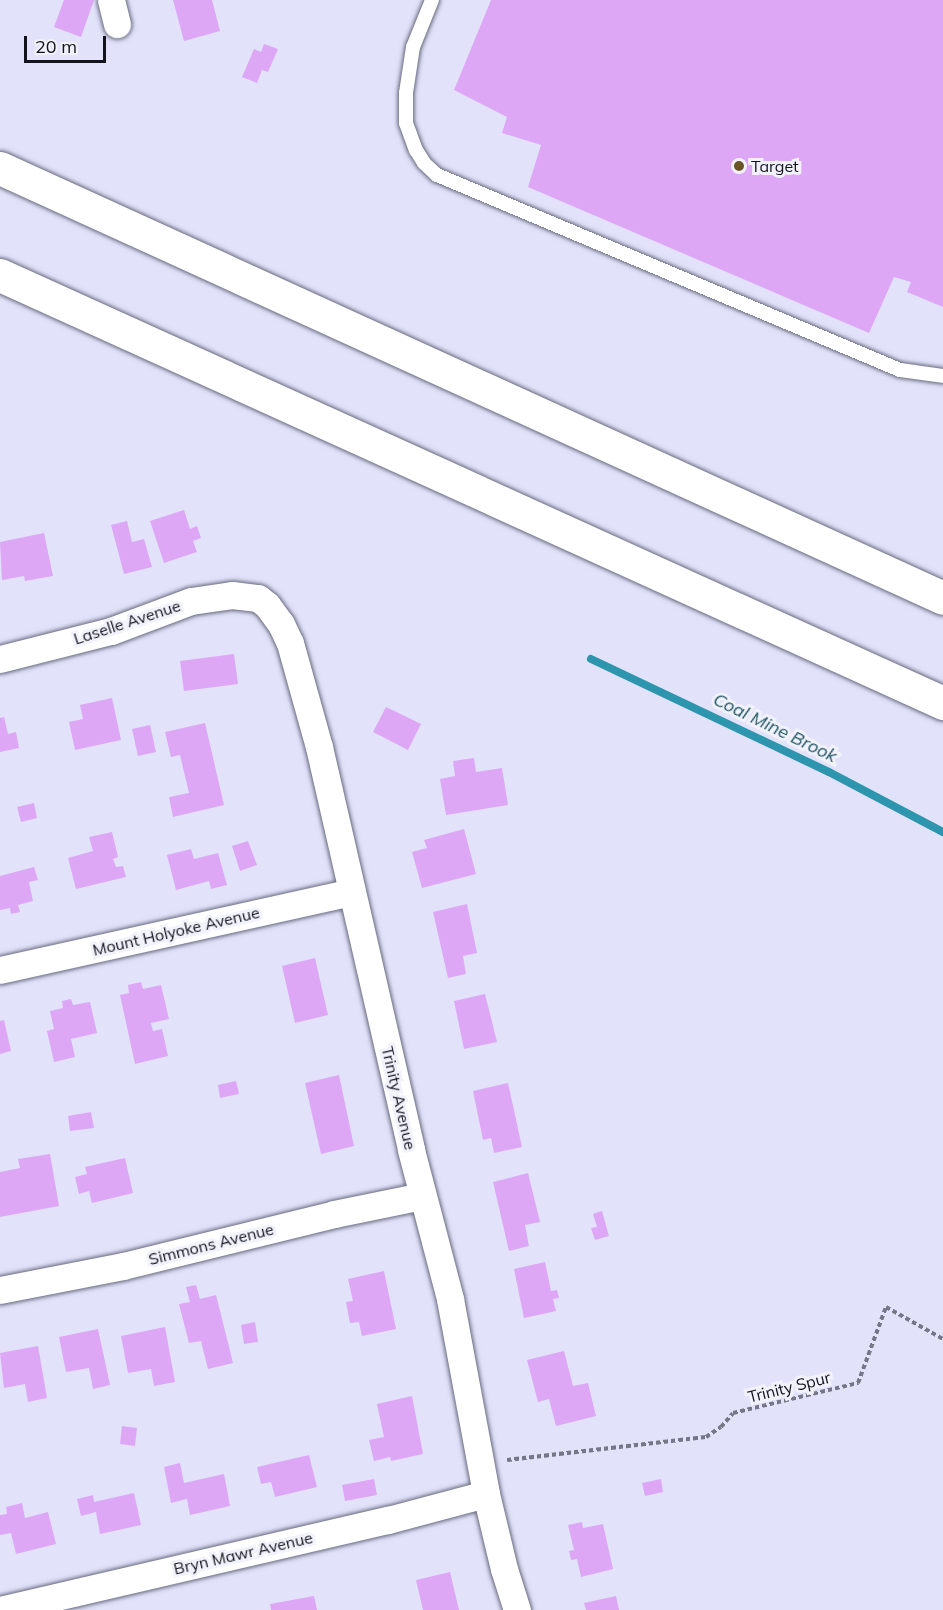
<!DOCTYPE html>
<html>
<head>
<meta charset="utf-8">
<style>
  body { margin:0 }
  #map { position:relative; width:943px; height:1610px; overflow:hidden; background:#e2e3fb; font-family:Mulish,sans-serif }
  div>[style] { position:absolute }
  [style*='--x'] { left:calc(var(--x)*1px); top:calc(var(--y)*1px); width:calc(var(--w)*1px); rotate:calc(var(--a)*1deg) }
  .stream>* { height:8px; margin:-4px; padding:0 4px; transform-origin:4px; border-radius:4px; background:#2e95ae }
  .building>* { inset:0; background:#dda7f5 }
  .path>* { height:4px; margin-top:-2px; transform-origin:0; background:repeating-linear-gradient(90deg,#767786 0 4.5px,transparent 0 7.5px) }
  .roads { filter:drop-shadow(0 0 2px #686a7e) drop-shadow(0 0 2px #686a7e) }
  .service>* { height:14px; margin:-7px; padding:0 7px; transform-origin:7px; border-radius:7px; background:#fff }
  .minor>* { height:27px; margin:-13.5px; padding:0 13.5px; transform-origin:13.5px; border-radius:13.5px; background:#fff }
  .motorway>* { height:33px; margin:-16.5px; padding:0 16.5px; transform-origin:16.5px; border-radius:16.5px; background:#fff }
  .dots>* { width:16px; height:16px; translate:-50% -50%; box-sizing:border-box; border:3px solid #f1f2fb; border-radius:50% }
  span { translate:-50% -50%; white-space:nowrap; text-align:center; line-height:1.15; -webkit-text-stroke:6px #f1f2fb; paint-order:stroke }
  .poi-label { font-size:16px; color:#13131b }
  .left { translate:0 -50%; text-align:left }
  .street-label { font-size:16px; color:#13131b }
  .water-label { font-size:18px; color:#1d5462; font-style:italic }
  .scale { position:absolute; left:24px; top:36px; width:82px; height:27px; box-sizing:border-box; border:3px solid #13131b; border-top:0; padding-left:8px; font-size:18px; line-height:21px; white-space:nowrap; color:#13131b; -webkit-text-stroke:4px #f1f2fb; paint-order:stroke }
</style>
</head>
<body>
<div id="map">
  <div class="stream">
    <div style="--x:591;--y:659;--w:263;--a:25.4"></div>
    <div style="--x:829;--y:772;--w:129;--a:27.8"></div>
  </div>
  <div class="building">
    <div style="clip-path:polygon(64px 0,94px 0,81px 37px,54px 27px)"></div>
    <div style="clip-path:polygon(173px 0,212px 0,220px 31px,184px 41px)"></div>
    <div style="clip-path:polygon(491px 0,943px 0,943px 307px,907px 292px,911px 282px,894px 277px,869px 333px,528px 187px,541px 145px,502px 133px,507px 117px,454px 90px)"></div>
    <div style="clip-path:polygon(264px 44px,278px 49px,268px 72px,262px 70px,257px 83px,242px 77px,254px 49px,261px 52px)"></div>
    <div style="clip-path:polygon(184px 510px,190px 529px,197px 526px,201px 538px,193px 541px,197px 552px,164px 563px,150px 521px)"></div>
    <div style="clip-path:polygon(127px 521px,132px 542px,144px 539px,152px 567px,124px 574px,111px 525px)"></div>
    <div style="clip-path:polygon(44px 533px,53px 576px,25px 581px,24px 576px,2px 580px,0 542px)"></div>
    <div style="clip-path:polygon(234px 654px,238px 684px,184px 691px,180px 661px)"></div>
    <div style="clip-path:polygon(112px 698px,121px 740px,75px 750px,69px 722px,83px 719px,80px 705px)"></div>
    <div style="clip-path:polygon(386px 707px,421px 724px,408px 750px,373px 732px)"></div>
    <div style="clip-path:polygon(4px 717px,8px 734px,16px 732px,19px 748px,0 752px,0 718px)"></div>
    <div style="clip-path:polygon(205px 723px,224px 805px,173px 817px,169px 797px,189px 793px,180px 755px,171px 757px,165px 732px)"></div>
    <div style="clip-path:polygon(150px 725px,156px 752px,138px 756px,132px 729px)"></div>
    <div style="clip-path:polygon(474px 758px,476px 772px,502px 768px,508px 805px,446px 815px,440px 779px,455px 776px,453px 761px)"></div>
    <div style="clip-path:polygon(34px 803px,37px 818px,21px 822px,17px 807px)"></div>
    <div style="clip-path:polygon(464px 829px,476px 874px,422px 888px,412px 852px,427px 848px,424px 840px)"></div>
    <div style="clip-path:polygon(112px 832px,118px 857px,113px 859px,116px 867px,123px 866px,126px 877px,76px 889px,68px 858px,93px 851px,89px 837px)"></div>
    <div style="clip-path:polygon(248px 841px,257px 865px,240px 871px,232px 846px)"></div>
    <div style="clip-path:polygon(191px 849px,194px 859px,218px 853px,227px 885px,211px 889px,209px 881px,176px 890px,167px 855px)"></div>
    <div style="clip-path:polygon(34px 867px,38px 880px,29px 882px,33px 901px,18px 905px,20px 912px,11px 914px,10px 908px,0 910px,0 876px)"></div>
    <div style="clip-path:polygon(467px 904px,477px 953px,463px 956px,466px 974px,448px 978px,433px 912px)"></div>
    <div style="clip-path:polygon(315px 958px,328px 1015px,295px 1023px,282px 966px)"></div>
    <div style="clip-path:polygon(141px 982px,143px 989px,161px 985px,169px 1019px,151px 1023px,153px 1031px,162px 1029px,168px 1056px,135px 1064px,120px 995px,129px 993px,128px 985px)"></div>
    <div style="clip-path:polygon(485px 994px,497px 1042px,464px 1049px,454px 1001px)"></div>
    <div style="clip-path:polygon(71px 999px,73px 1005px,90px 1002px,97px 1033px,71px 1039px,75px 1057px,54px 1062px,47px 1031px,54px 1029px,50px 1011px,63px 1008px,62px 1001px)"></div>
    <div style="clip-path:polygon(4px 1020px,11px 1051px,0 1054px,0 1021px)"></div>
    <div style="clip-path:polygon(339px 1075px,354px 1146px,321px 1154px,305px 1083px)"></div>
    <div style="clip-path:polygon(236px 1081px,239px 1094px,220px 1098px,218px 1085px)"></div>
    <div style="clip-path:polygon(508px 1083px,522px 1147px,494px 1153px,491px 1138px,483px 1140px,473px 1091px)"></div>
    <div style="clip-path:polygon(91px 1112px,94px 1128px,70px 1131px,68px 1116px)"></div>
    <div style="clip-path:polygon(50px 1154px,59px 1206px,0 1217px,0 1172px,20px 1168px,18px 1159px)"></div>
    <div style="clip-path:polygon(125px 1158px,133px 1193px,92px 1203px,89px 1191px,79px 1194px,75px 1177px,87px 1174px,85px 1167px)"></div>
    <div style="clip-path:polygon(528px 1173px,540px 1222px,525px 1225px,529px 1246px,509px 1251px,493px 1182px)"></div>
    <div style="clip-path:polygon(602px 1211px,609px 1236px,595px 1240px,591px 1228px,597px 1227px,593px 1214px)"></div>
    <div style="clip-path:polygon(545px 1262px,551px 1291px,557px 1290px,559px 1298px,553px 1299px,556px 1311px,524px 1318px,514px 1269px)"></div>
    <div style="clip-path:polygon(384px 1271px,396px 1329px,362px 1336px,359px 1322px,350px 1323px,346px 1302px,353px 1301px,348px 1279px)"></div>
    <div style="clip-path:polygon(196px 1285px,200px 1299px,216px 1295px,233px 1363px,208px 1369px,201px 1341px,189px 1343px,179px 1304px,190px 1302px,186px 1287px)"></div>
    <div style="clip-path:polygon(255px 1322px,258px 1342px,244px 1344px,241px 1325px)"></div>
    <div style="clip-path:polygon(165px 1327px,175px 1382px,154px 1386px,151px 1369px,128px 1373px,121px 1336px)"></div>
    <div style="clip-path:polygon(98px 1329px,110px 1385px,93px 1389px,89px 1368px,66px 1372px,59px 1337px)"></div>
    <div style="clip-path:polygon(38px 1346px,47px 1398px,28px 1402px,25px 1384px,4px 1388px,0 1353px)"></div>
    <div style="clip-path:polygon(564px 1351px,573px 1386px,588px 1383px,596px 1416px,556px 1426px,549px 1399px,538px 1402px,527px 1360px)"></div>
    <div style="clip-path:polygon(412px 1396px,423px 1454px,391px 1461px,390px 1457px,374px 1461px,369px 1440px,384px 1437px,377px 1404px)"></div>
    <div style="clip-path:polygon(122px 1426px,137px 1428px,135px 1446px,120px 1444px)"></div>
    <div style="clip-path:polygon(309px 1455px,317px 1487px,275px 1497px,271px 1482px,261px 1484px,257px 1467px)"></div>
    <div style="clip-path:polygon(180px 1463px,184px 1483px,224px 1474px,230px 1506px,190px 1515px,187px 1499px,171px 1503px,164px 1467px)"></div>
    <div style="clip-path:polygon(374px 1479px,377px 1495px,345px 1501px,342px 1485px)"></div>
    <div style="clip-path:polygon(661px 1479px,663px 1492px,645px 1496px,642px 1483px)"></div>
    <div style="clip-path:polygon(134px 1493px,141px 1525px,100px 1534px,96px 1512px,81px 1516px,77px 1499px,93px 1495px,94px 1502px)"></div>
    <div style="clip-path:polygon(22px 1503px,25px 1518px,48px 1512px,56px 1544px,16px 1554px,11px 1533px,0 1535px,0 1515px,7px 1514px,6px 1507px)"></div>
    <div style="clip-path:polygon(582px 1522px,583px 1528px,603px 1524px,613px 1569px,581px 1577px,577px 1559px,571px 1560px,569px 1551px,574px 1550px,568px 1525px)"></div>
    <div style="clip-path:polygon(450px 1572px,459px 1610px,423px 1610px,416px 1580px)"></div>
    <div style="clip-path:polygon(314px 1596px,317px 1610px,271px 1610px,270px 1604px)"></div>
    <div style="clip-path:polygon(616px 1596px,619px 1610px,586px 1610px,584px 1603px)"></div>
  </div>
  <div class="path">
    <div style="--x:507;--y:1460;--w:200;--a:-6.6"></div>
    <div style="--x:706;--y:1437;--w:18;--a:-34"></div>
    <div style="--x:721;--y:1427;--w:18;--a:-49"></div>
    <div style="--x:733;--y:1413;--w:129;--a:-13.5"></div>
    <div style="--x:858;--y:1383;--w:81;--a:-69.8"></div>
    <div style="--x:886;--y:1307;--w:65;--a:29.3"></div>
  </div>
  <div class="roads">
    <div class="service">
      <div style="--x:432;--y:0;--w:51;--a:112"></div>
      <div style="--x:413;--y:47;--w:47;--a:98.7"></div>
      <div style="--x:406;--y:93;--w:30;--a:90"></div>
      <div style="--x:406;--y:123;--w:29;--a:70"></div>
      <div style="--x:416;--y:150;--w:15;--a:58"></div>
      <div style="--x:424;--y:163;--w:18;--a:43"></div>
      <div style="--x:437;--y:175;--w:502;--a:22.84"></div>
      <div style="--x:900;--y:370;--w:43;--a:7.9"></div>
    </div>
    <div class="minor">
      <div style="--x:111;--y:0;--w:25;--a:76"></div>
      <div style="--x:0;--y:659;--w:114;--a:-14.2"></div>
      <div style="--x:111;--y:631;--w:85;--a:-20.6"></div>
      <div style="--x:191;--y:601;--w:41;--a:-8.3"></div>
      <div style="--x:232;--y:595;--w:26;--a:7"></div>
      <div style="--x:258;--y:598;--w:11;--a:38"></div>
      <div style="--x:267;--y:605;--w:24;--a:54"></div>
      <div style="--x:281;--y:624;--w:21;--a:65"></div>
      <div style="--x:290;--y:643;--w:108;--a:74.4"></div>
      <div style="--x:319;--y:747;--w:413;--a:77.1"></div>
      <div style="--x:411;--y:1150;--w:154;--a:75.3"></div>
      <div style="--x:450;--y:1299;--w:198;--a:79.5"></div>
      <div style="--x:486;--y:1494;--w:77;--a:76.5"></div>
      <div style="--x:504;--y:1569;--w:43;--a:72.4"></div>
      <div style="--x:0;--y:970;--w:360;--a:-12.5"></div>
      <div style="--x:0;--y:1290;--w:125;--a:-11"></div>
      <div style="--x:123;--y:1266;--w:217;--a:-13.8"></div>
      <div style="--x:334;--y:1214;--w:90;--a:-11.6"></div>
      <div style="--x:0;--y:1610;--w:398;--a:-13.1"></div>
      <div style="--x:388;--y:1520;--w:101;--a:-14.9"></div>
    </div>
    <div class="motorway">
      <div style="--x:0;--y:168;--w:1036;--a:24.51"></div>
      <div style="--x:0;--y:275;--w:1036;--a:24.41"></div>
    </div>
  </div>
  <div class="dots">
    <div style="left:739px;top:166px;background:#6c5525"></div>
  </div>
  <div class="poi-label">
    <span class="left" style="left:751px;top:166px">Target</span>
  </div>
  <div class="street-label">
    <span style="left:127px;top:622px;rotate:-18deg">Laselle Avenue</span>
    <span style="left:176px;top:931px;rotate:-13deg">Mount Holyoke Avenue</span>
    <span style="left:399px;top:1098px;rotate:77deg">Trinity Avenue</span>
    <span style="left:211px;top:1244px;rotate:-14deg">Simmons Avenue</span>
    <span style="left:789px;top:1387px;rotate:-14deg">Trinity Spur</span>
    <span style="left:243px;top:1553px;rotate:-13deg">Bryn Mawr Avenue</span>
  </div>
  <div class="water-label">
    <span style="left:775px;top:728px;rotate:26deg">Coal Mine Brook</span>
  </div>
  <div class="scale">20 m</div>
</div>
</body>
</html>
